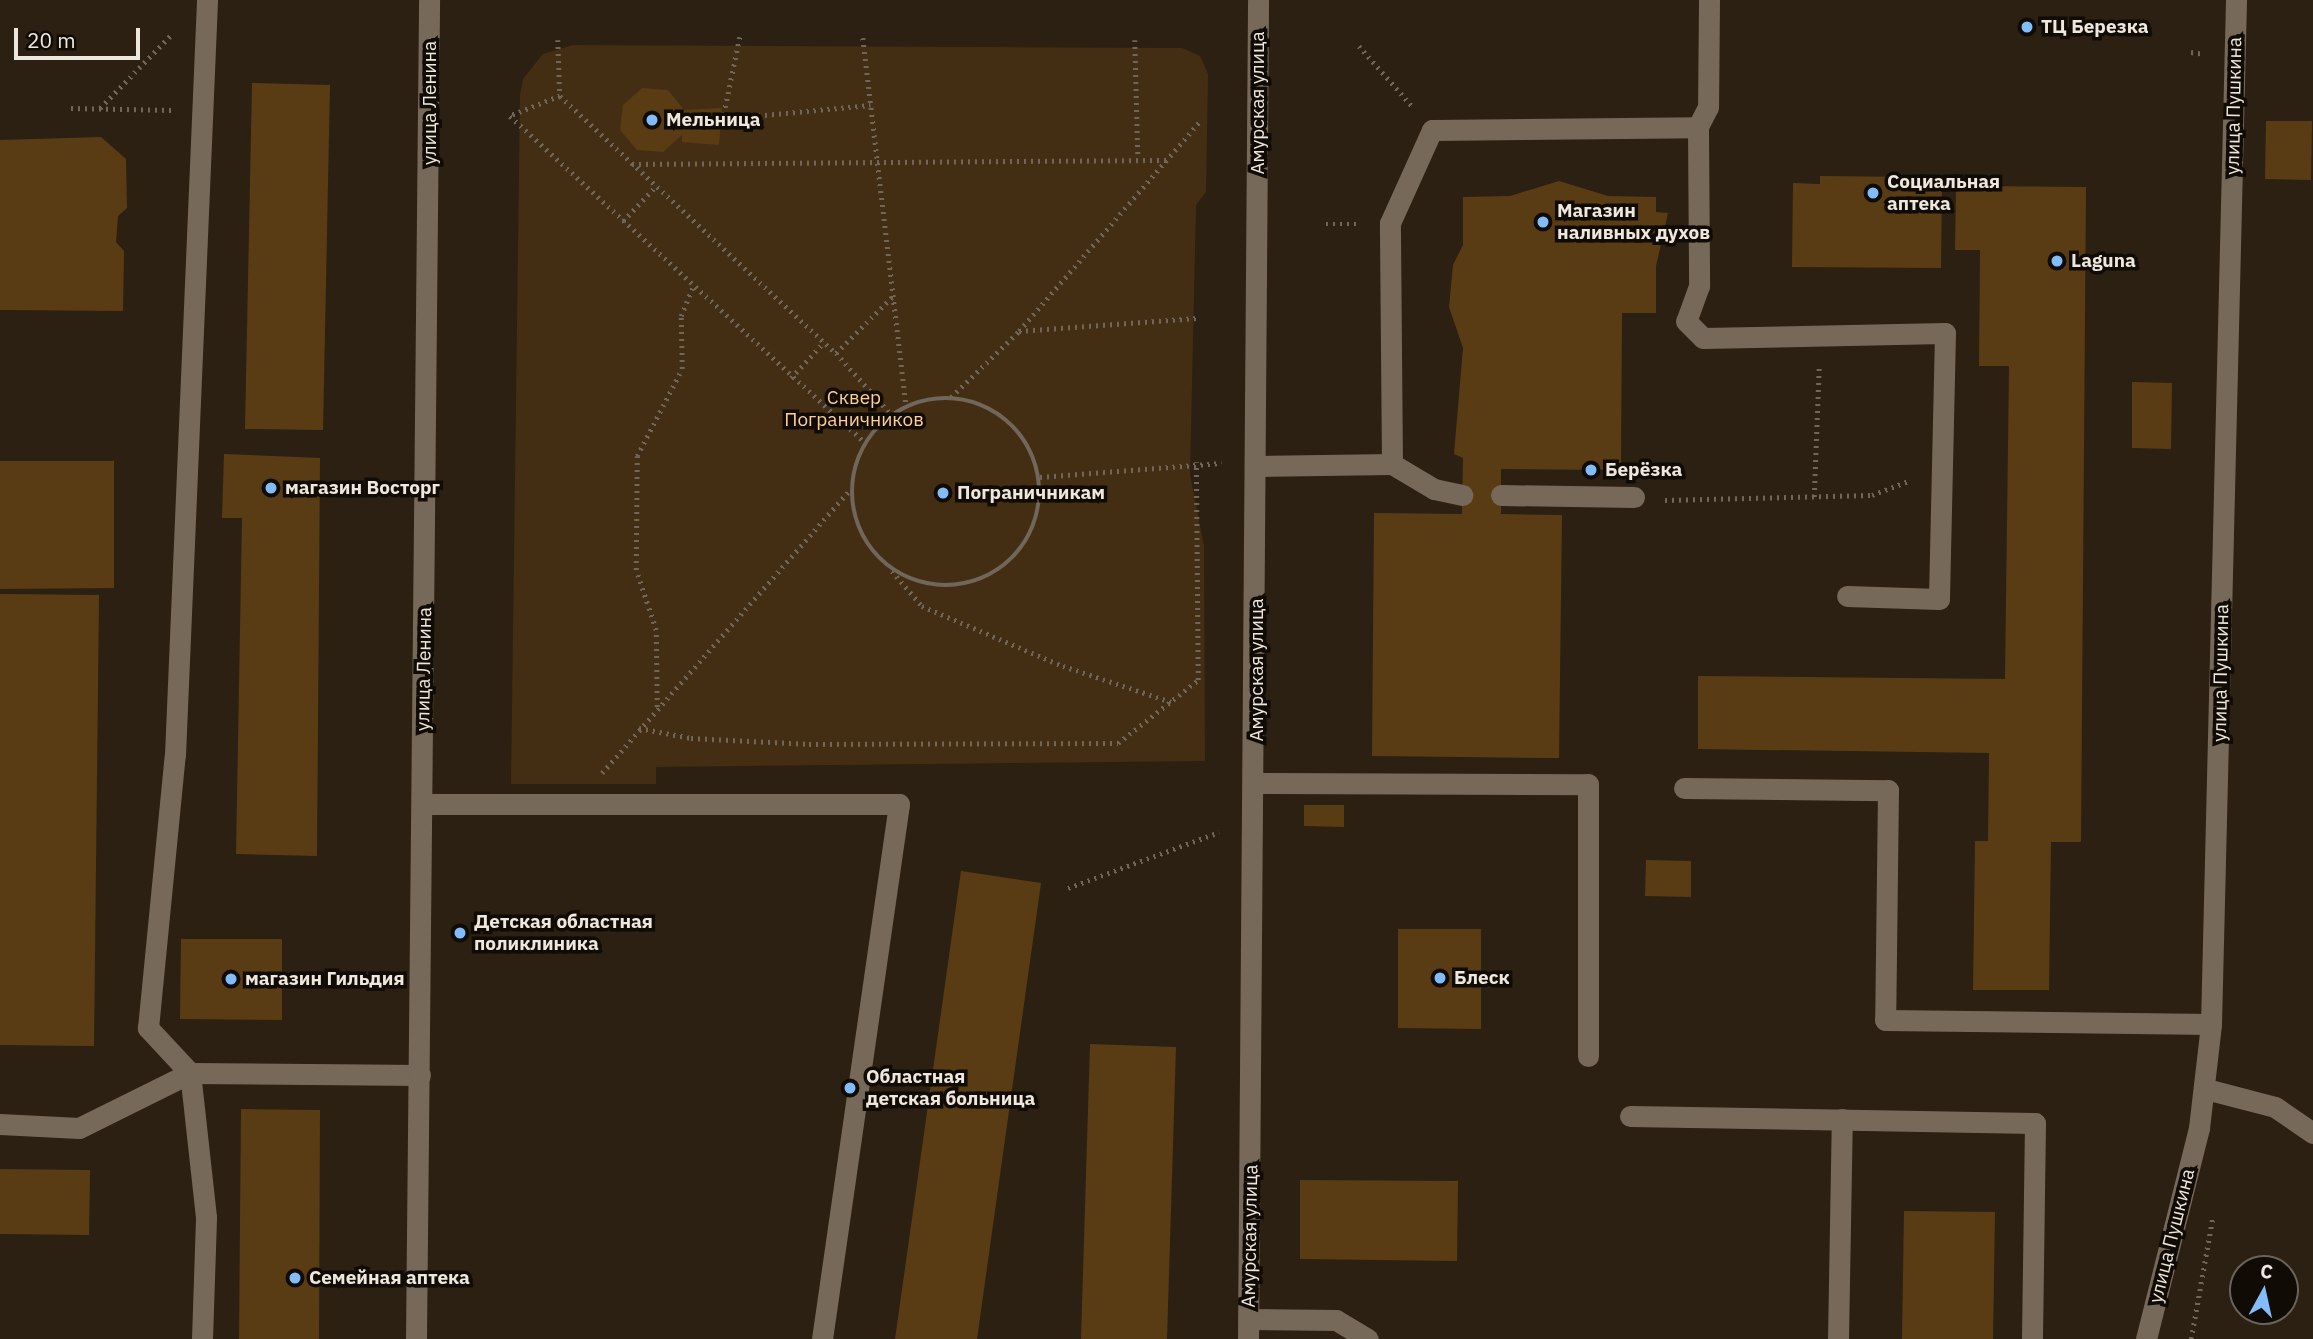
<!DOCTYPE html>
<html>
<head>
<meta charset="utf-8">
<style>
  body { margin:0 }
  #map { position:relative; width:2313px; height:1339px; overflow:hidden; background:#2b2012; font-family:"IBM Plex Sans",sans-serif }
  div>[style] { position:absolute }
  [style*='--x'] { left:calc(var(--x)*1px); top:calc(var(--y)*1px); width:calc(var(--w)*1px); rotate:calc(var(--a)*1deg) }
  .green>* { inset:0; background:#432e13 }
  .building>* { inset:0; background:#593c14 }
  .path>* { height:4.5px; margin-top:-2.25px; transform-origin:0; background:repeating-linear-gradient(90deg,#70665a 0 2px,transparent 0 7px) }
  .path>.ring { margin:-2.25px; padding:0; box-sizing:content-box; background:none; border:4.5px solid #70665a; border-radius:50% }
  .lane>* { height:21px; margin:-10.5px; padding:0 10.5px; transform-origin:10.5px; border-radius:10.5px; background:#766959 }
  .street>* { height:21px; margin:-10.5px; padding:0 10.5px; transform-origin:10.5px; border-radius:10.5px; background:#766959 }
  .secondary>* { height:21px; margin:-10.5px; padding:0 10.5px; transform-origin:10.5px; border-radius:10.5px; background:#766959 }
  .dots>* { width:19px; height:19px; translate:-50% -50%; box-sizing:border-box; border:4px solid #100b05; border-radius:50% }
  span { translate:-50% -50%; white-space:nowrap; text-align:center; line-height:1.15; -webkit-text-stroke:7px #100b05; paint-order:stroke }
  .poi-label { font-size:19px; color:#eee7de; font-weight:700 }
  .left { translate:0 -50%; text-align:left }
  .street-label { font-size:19px; color:#eee7de }
  .park-label { font-size:19px; color:#fecf95 }
  .north { position:absolute; left:2229px; top:1255px; width:70px; height:70px; box-sizing:border-box; background:#100b05; border:2px solid #69635c; border-radius:50%; rotate:8deg; font-size:19px; font-weight:700; line-height:28px; text-align:center; color:#eee7de }
  .north::after { content:''; display:block; margin:auto; width:24px; height:32px; background:#83bcfb; clip-path:polygon(50% 0,100% 100%,50% 72%,0 100%) }
  .scale { position:absolute; left:14px; top:28px; width:126px; height:32px; box-sizing:border-box; border:4px solid #eee7de; border-top:0; padding-left:9px; font-size:21px; line-height:24px; white-space:nowrap; color:#eee7de; -webkit-text-stroke:5px #100b05; paint-order:stroke }
</style>
</head>
<body>
<div id="map">
  <div class="green">
    <div style="clip-path:polygon(573px 45px,1182px 48px,1200px 56px,1208px 74px,1206px 192px,1196px 205px,1190px 475px,1204px 546px,1205px 761px,656px 767px,656px 784px,511px 784px,520px 95px,523px 79px,543px 54px)"></div>
  </div>
  <div class="building">
    <div style="clip-path:polygon(252px 83px,330px 85px,323px 430px,245px 429px)"></div>
    <div style="clip-path:polygon(642px 88px,668px 90px,684px 110px,722px 108px,719px 145px,682px 142px,682px 135px,663px 152px,637px 150px,620px 130px,623px 105px)"></div>
    <div style="clip-path:polygon(2266px 121px,2312px 121px,2311px 180px,2265px 179px)"></div>
    <div style="clip-path:polygon(101px 137px,126px 159px,127px 208px,118px 216px,116px 242px,124px 251px,123px 311px,0 310px,0 140px)"></div>
    <div style="clip-path:polygon(1820px 176px,1913px 177px,1913px 185px,1942px 186px,1941px 268px,1792px 267px,1793px 183px,1820px 184px)"></div>
    <div style="clip-path:polygon(1559px 181px,1608px 196px,1656px 197px,1656px 212px,1668px 213px,1656px 266px,1656px 313px,1622px 313px,1621px 470px,1501px 469px,1501px 514px,1562px 515px,1559px 758px,1372px 756px,1374px 513px,1462px 514px,1463px 458px,1454px 454px,1463px 348px,1449px 307px,1453px 265px,1463px 245px,1463px 197px,1510px 196px)"></div>
    <div style="clip-path:polygon(1956px 186px,2086px 187px,2081px 842px,2051px 842px,2049px 990px,1973px 990px,1975px 841px,1988px 841px,1989px 753px,1698px 749px,1698px 676px,2005px 679px,2009px 366px,1979px 366px,1980px 250px,1955px 250px)"></div>
    <div style="clip-path:polygon(2132px 382px,2172px 383px,2171px 449px,2132px 448px)"></div>
    <div style="clip-path:polygon(224px 454px,320px 458px,317px 856px,236px 854px,242px 518px,222px 518px)"></div>
    <div style="clip-path:polygon(0 461px,114px 461px,114px 588px,0 589px)"></div>
    <div style="clip-path:polygon(0 594px,99px 595px,94px 1046px,0 1045px)"></div>
    <div style="clip-path:polygon(1304px 805px,1344px 805px,1344px 827px,1304px 826px)"></div>
    <div style="clip-path:polygon(1646px 860px,1691px 861px,1691px 897px,1645px 896px)"></div>
    <div style="clip-path:polygon(961px 871px,1041px 883px,977px 1339px,895px 1339px)"></div>
    <div style="clip-path:polygon(1398px 929px,1481px 929px,1481px 1029px,1398px 1028px)"></div>
    <div style="clip-path:polygon(181px 939px,282px 939px,282px 1020px,180px 1019px)"></div>
    <div style="clip-path:polygon(1090px 1044px,1176px 1047px,1167px 1339px,1081px 1339px)"></div>
    <div style="clip-path:polygon(241px 1109px,320px 1110px,319px 1339px,239px 1339px)"></div>
    <div style="clip-path:polygon(0 1169px,90px 1170px,89px 1235px,0 1234px)"></div>
    <div style="clip-path:polygon(1300px 1180px,1458px 1181px,1457px 1261px,1300px 1259px)"></div>
    <div style="clip-path:polygon(1904px 1211px,1995px 1212px,1993px 1339px,1902px 1339px)"></div>
  </div>
  <div class="path">
    <div style="--x:740;--y:37;--w:84;--a:101.7"></div>
    <div style="--x:723;--y:119;--w:148;--a:-5.4"></div>
    <div style="--x:863;--y:38;--w:371;--a:83.3"></div>
    <div style="--x:558;--y:40;--w:56;--a:88"></div>
    <div style="--x:560;--y:96;--w:54;--a:158.2"></div>
    <div style="--x:510;--y:116;--w:483;--a:42.6"></div>
    <div style="--x:1135;--y:40;--w:117;--a:88.5"></div>
    <div style="--x:1359;--y:46;--w:80;--a:48.5"></div>
    <div style="--x:2191;--y:52;--w:13;--a:9"></div>
    <div style="--x:560;--y:96;--w:377;--a:43"></div>
    <div style="--x:836;--y:353;--w:82;--a:48"></div>
    <div style="--x:71;--y:108;--w:101;--a:1.1"></div>
    <div style="--x:100;--y:108;--w:103;--a:-45.8"></div>
    <div style="--x:632;--y:164;--w:537;--a:-0.43"></div>
    <div style="--x:623;--y:221;--w:48;--a:-46.7"></div>
    <div style="--x:1326;--y:224;--w:31;--a:0"></div>
    <div style="--x:1019;--y:331;--w:179;--a:-4.2"></div>
    <div style="--x:836;--y:353;--w:79;--a:-45"></div>
    <div style="--x:791;--y:378;--w:49;--a:-47.5"></div>
    <div style="--x:951;--y:397;--w:95;--a:-44.1"></div>
    <div style="--x:1019;--y:331;--w:279;--a:-49.2"></div>
    <div class="ring" style="left:852px;top:398px;width:183.5px;height:183.5px"></div>
    <div style="--x:1040;--y:477;--w:182;--a:-4.4"></div>
    <div style="--x:1814;--y:497;--w:129;--a:-87.8"></div>
    <div style="--x:1665;--y:500;--w:207;--a:-1.4"></div>
    <div style="--x:1872;--y:495;--w:40;--a:-21"></div>
    <div style="--x:892;--y:571;--w:46;--a:49.4"></div>
    <div style="--x:922;--y:606;--w:153;--a:23.1"></div>
    <div style="--x:1063;--y:666;--w:114;--a:18.4"></div>
    <div style="--x:657;--y:707;--w:77;--a:-90.7"></div>
    <div style="--x:656;--y:630;--w:63;--a:-108.4"></div>
    <div style="--x:636;--y:570;--w:114;--a:-89.5"></div>
    <div style="--x:637;--y:456;--w:98;--a:-62.7"></div>
    <div style="--x:682;--y:369;--w:53;--a:-91.1"></div>
    <div style="--x:681;--y:316;--w:32;--a:-68"></div>
    <div style="--x:639;--y:728;--w:53;--a:10.9"></div>
    <div style="--x:691;--y:738;--w:118;--a:2.9"></div>
    <div style="--x:809;--y:744;--w:309;--a:-0.2"></div>
    <div style="--x:1118;--y:743;--w:102;--a:-38.2"></div>
    <div style="--x:1198;--y:680;--w:218;--a:-90.5"></div>
    <div style="--x:602;--y:773;--w:376;--a:-48.8"></div>
    <div style="--x:1068;--y:888;--w:161;--a:-20.3"></div>
    <div style="--x:2191;--y:1339;--w:125;--a:-79.9"></div>
  </div>
  <div class="lane">
    <div style="--x:1709;--y:0;--w:107;--a:90.5"></div>
    <div style="--x:1708;--y:107;--w:22;--a:117"></div>
    <div style="--x:1698;--y:127;--w:159;--a:89.6"></div>
    <div style="--x:1699;--y:286;--w:37;--a:110"></div>
    <div style="--x:1686;--y:321;--w:24;--a:45"></div>
    <div style="--x:1703;--y:338;--w:242;--a:-1.2"></div>
    <div style="--x:1945;--y:333;--w:266;--a:91.3"></div>
    <div style="--x:1939;--y:599;--w:92;--a:-178.1"></div>
    <div style="--x:1392;--y:464;--w:49;--a:30.8"></div>
    <div style="--x:1434;--y:489;--w:29;--a:12"></div>
    <div style="--x:1257;--y:466;--w:135;--a:-0.8"></div>
    <div style="--x:1392;--y:464;--w:241;--a:-90.5"></div>
    <div style="--x:1390;--y:223;--w:102;--a:-65.7"></div>
    <div style="--x:1432;--y:130;--w:266;--a:-0.6"></div>
    <div style="--x:1501;--y:495;--w:133;--a:0.9"></div>
    <div style="--x:1256;--y:783;--w:332;--a:0.2"></div>
    <div style="--x:1588;--y:784;--w:272;--a:90"></div>
    <div style="--x:1684;--y:788;--w:204;--a:0.6"></div>
    <div style="--x:1888;--y:790;--w:230;--a:90.7"></div>
    <div style="--x:1885;--y:1020;--w:326;--a:0.7"></div>
    <div style="--x:422;--y:804;--w:477;--a:0"></div>
    <div style="--x:899;--y:804;--w:541;--a:98.19"></div>
    <div style="--x:1630;--y:1116;--w:405;--a:1"></div>
    <div style="--x:2035;--y:1123;--w:216;--a:90.8"></div>
    <div style="--x:0;--y:1124;--w:79;--a:2.9"></div>
    <div style="--x:79;--y:1128;--w:124;--a:-26.4"></div>
    <div style="--x:190;--y:1073;--w:230;--a:0.5"></div>
    <div style="--x:1249;--y:1319;--w:87;--a:0.7"></div>
    <div style="--x:1336;--y:1320;--w:37;--a:31"></div>
    <div style="--x:202;--y:1339;--w:122;--a:-88.1"></div>
    <div style="--x:206;--y:1217;--w:145;--a:-96.3"></div>
    <div style="--x:190;--y:1073;--w:62;--a:-133"></div>
    <div style="--x:148;--y:1028;--w:274;--a:-84.4"></div>
    <div style="--x:175;--y:755;--w:756;--a:-87.57"></div>
    <div style="--x:1838;--y:1339;--w:220;--a:-89"></div>
  </div>
  <div class="street">
    <div style="--x:2206;--y:1089;--w:71;--a:14.6"></div>
    <div style="--x:2275;--y:1107;--w:46;--a:34.4"></div>
    <div style="--x:1248;--y:1339;--w:1339;--a:-89.57"></div>
    <div style="--x:2146;--y:1339;--w:218;--a:-75.9"></div>
    <div style="--x:2199;--y:1128;--w:105;--a:-83.4"></div>
    <div style="--x:2211;--y:1024;--w:1024;--a:-88.6"></div>
  </div>
  <div class="secondary">
    <div style="--x:416;--y:1339;--w:1339;--a:-89.44"></div>
  </div>
  <div class="dots">
    <div style="left:2027px;top:27px;background:#83bcfb"></div>
    <div style="left:652px;top:120px;background:#83bcfb"></div>
    <div style="left:1873px;top:193px;background:#83bcfb"></div>
    <div style="left:1543px;top:222px;background:#83bcfb"></div>
    <div style="left:2057px;top:261px;background:#83bcfb"></div>
    <div style="left:1591px;top:470px;background:#83bcfb"></div>
    <div style="left:271px;top:488px;background:#83bcfb"></div>
    <div style="left:943px;top:493px;background:#83bcfb"></div>
    <div style="left:460px;top:933px;background:#83bcfb"></div>
    <div style="left:1440px;top:978px;background:#83bcfb"></div>
    <div style="left:231px;top:979px;background:#83bcfb"></div>
    <div style="left:850px;top:1088px;background:#83bcfb"></div>
    <div style="left:295px;top:1278px;background:#83bcfb"></div>
  </div>
  <div class="poi-label">
    <span class="left" style="left:2041px;top:27px">ТЦ Березка</span>
    <span class="left" style="left:666px;top:120px">Мельница</span>
    <span class="left" style="left:1887px;top:193px">Социальная<br>аптека</span>
    <span class="left" style="left:1557px;top:222px">Магазин<br>наливных духов</span>
    <span class="left" style="left:2071px;top:261px">Laguna</span>
    <span class="left" style="left:1605px;top:470px">Берёзка</span>
    <span class="left" style="left:285px;top:488px">магазин Восторг</span>
    <span class="left" style="left:957px;top:493px">Пограничникам</span>
    <span class="left" style="left:474px;top:933px">Детская областная<br>поликлиника</span>
    <span class="left" style="left:1454px;top:978px">Блеск</span>
    <span class="left" style="left:245px;top:979px">магазин Гильдия</span>
    <span class="left" style="left:866px;top:1088px">Областная<br>детская больница</span>
    <span class="left" style="left:309px;top:1278px">Семейная аптека</span>
  </div>
  <div class="street-label">
    <span style="left:430px;top:103px;rotate:-90deg">улица Ленина</span>
    <span style="left:1258px;top:103px;rotate:-90deg">Амурская улица</span>
    <span style="left:2234px;top:106px;rotate:-89deg">улица Пушкина</span>
    <span style="left:424px;top:669px;rotate:-89deg">улица Ленина</span>
    <span style="left:1257px;top:670px;rotate:-90deg">Амурская улица</span>
    <span style="left:2221px;top:673px;rotate:-89deg">улица Пушкина</span>
    <span style="left:1250px;top:1236px;rotate:-89deg">Амурская улица</span>
    <span style="left:2172px;top:1236px;rotate:-76deg">улица Пушкина</span>
  </div>
  <div class="park-label">
    <span style="left:854px;top:409px">Сквер<br>Пограничников</span>
  </div>
  <div class="north">С</div>
  <div class="scale">20 m</div>
</div>
</body>
</html>
